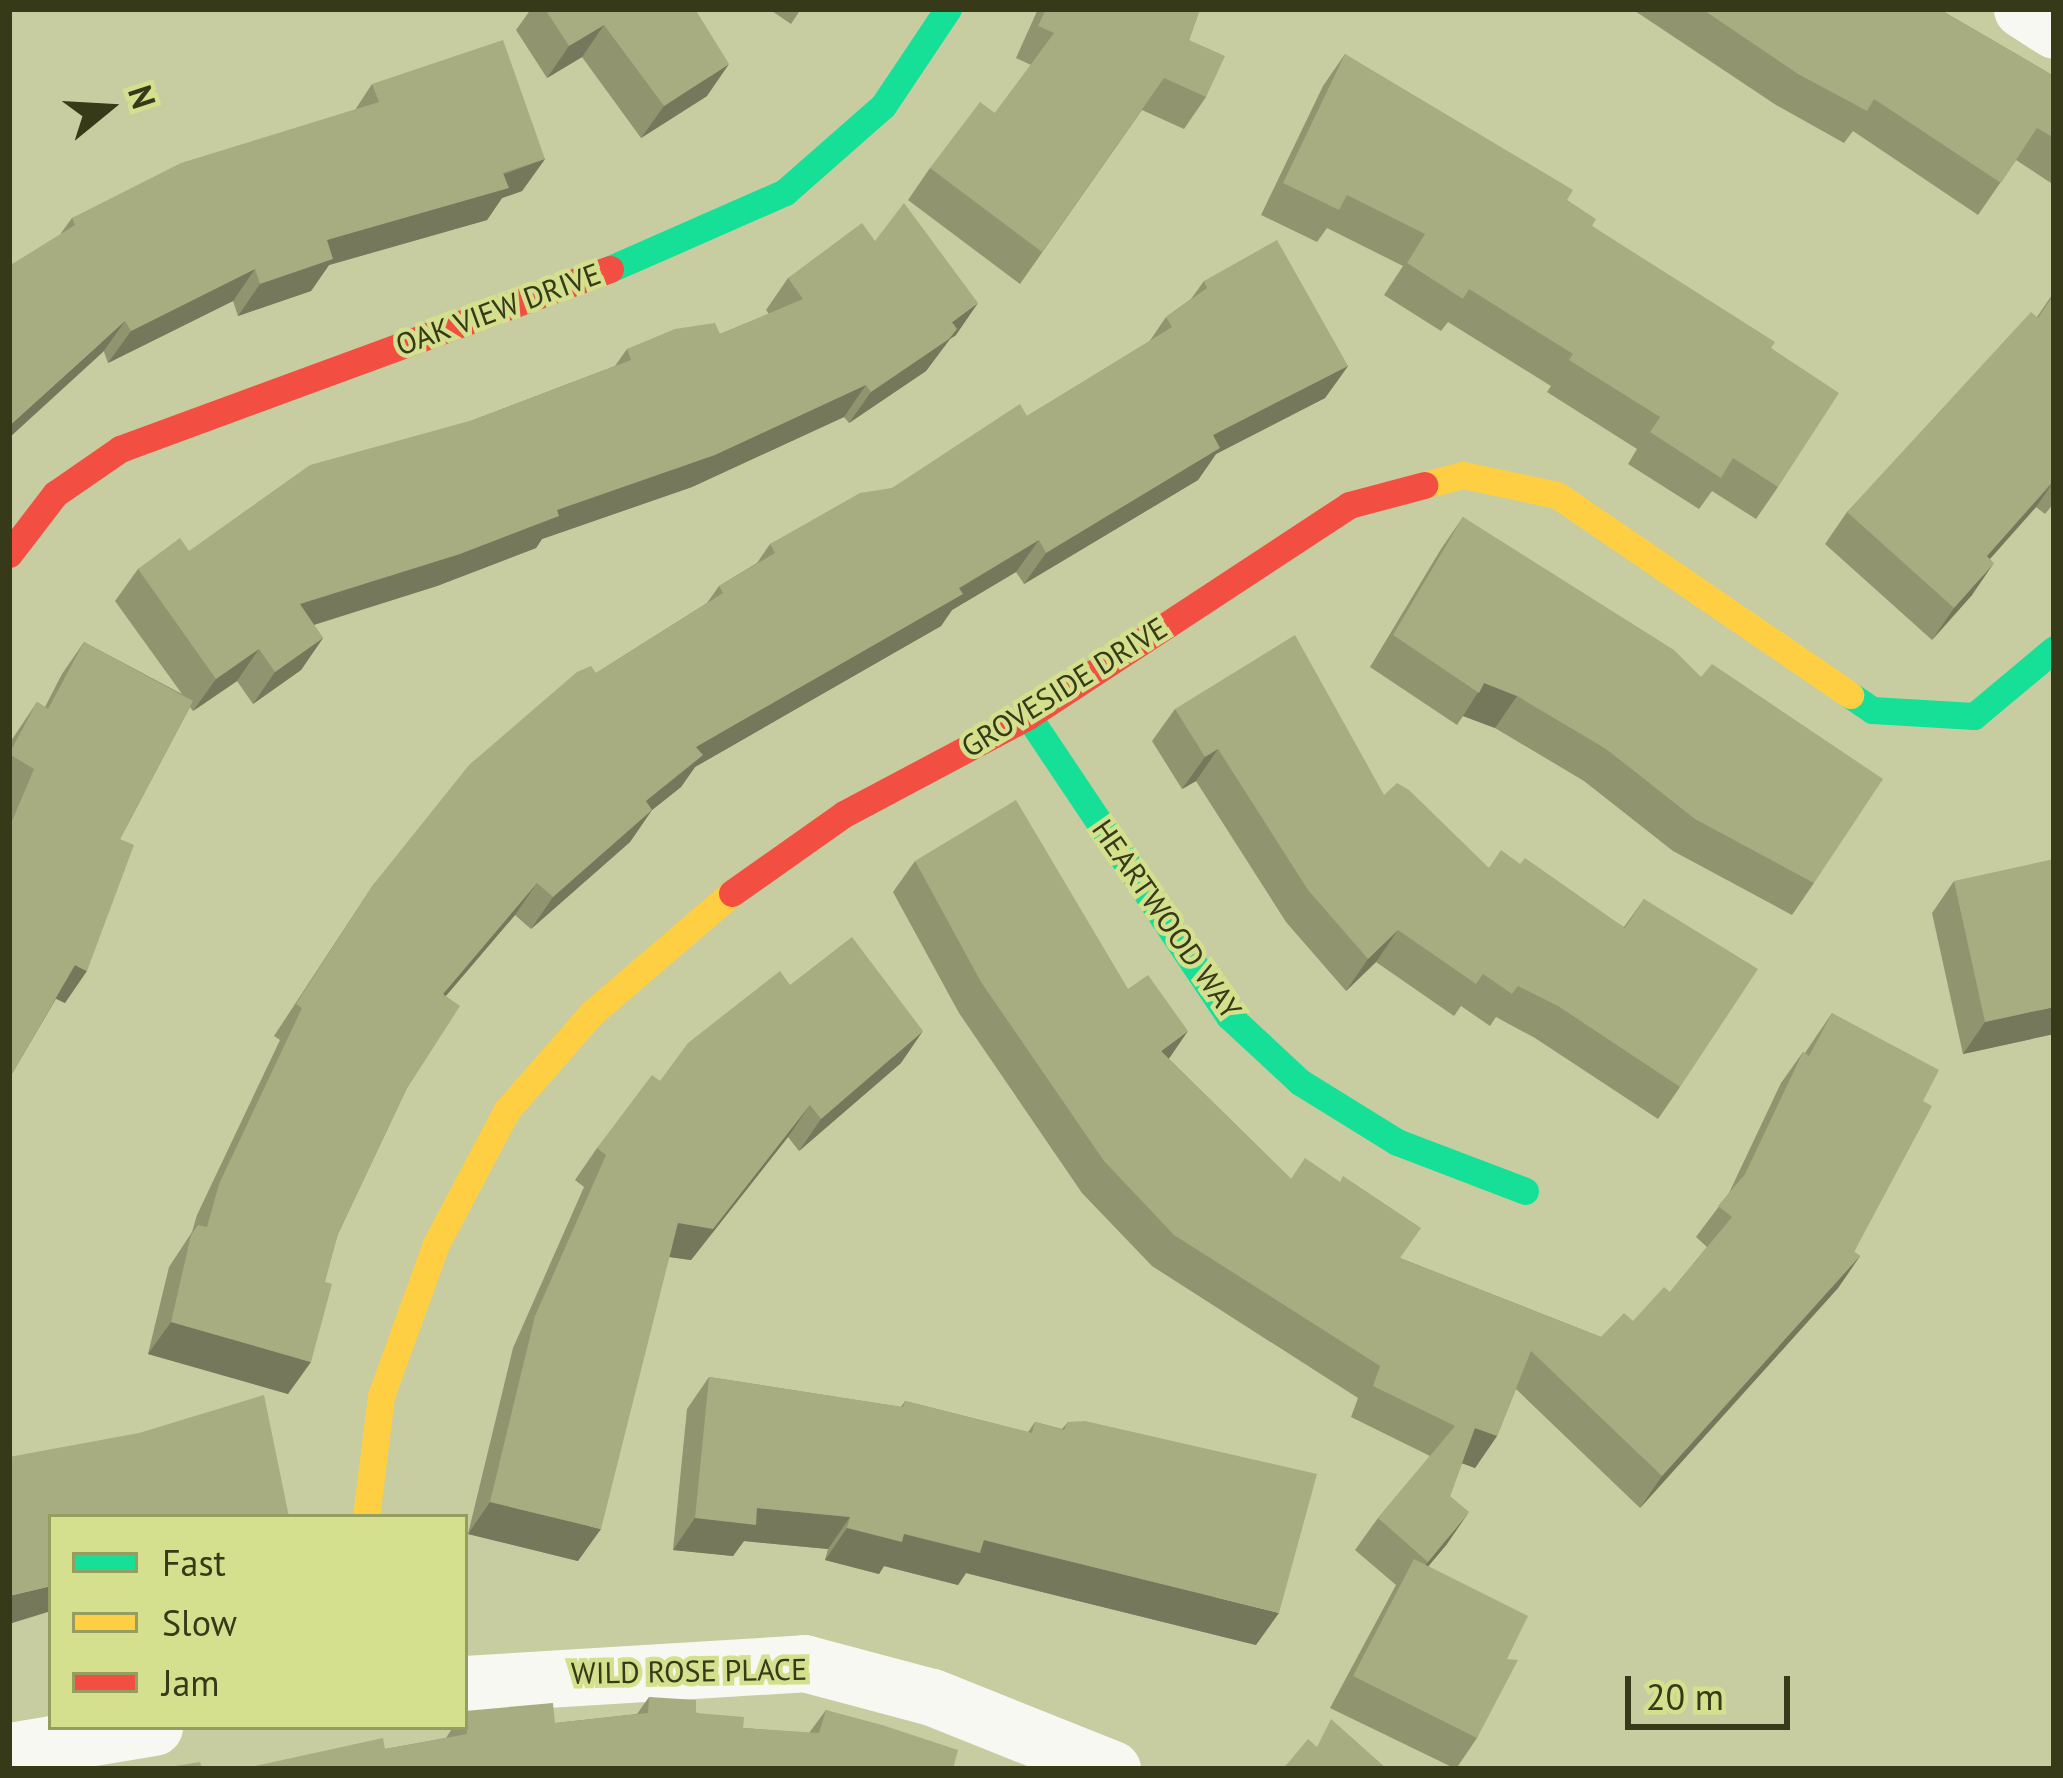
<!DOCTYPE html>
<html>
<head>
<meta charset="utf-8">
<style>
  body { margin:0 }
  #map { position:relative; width:2063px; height:1778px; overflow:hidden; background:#c7cda0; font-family:"PT Sans",sans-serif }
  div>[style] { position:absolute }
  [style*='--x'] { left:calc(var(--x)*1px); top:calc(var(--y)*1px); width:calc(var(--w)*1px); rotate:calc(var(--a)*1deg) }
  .street>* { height:57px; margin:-28.5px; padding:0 28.5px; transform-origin:28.5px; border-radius:28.5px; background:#f7f8f1 }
  .fast>* { height:27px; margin:-13.5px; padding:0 13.5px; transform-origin:13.5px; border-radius:13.5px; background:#16e098 }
  .slow>* { height:27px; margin:-13.5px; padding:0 13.5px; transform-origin:13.5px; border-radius:13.5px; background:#ffcf43 }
  .jam>* { height:27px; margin:-13.5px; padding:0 13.5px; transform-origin:13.5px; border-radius:13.5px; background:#f24e42 }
  .wall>* { inset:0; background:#90946f }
  .shaded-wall>* { inset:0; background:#75785a }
  .building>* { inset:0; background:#a7ac81 }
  span { translate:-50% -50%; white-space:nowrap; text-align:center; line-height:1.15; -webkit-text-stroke:9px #d4e08d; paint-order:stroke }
  .street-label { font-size:30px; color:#363a18 }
  .frame { position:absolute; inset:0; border:12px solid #363a18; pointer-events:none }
  .legend { position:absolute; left:48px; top:1514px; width:420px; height:216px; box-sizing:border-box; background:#d4e08d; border:3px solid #959e5e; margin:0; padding:15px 21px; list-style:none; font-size:36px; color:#363a18 }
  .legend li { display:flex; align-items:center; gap:24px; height:60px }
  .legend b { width:60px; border:3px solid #959e5e }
  .north { position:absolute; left:48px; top:48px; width:120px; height:120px; -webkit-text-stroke:9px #d4e08d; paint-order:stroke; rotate:72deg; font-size:33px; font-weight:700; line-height:48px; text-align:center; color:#363a18 }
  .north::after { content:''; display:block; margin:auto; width:42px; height:54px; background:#363a18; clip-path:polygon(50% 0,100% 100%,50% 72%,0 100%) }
  .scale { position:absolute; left:1625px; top:1676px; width:165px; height:54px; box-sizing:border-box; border:6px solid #363a18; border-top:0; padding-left:15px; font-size:36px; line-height:42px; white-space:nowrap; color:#363a18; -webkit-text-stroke:9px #d4e08d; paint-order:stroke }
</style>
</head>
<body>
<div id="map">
  <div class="street">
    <div style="--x:2022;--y:9;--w:38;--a:33"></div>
    <div style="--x:465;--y:1684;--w:340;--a:-3.5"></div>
    <div style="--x:804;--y:1663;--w:132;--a:14.9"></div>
    <div style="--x:932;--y:1697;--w:194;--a:21.8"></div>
    <div style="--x:9;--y:1751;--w:147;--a:-9.4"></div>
  </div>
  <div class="fast">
    <div style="--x:610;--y:269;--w:191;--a:-23.7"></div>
    <div style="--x:785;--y:192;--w:130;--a:-41.3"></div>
    <div style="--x:883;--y:106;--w:117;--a:-56.2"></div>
    <div style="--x:1850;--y:695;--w:27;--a:34"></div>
    <div style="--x:1872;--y:710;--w:102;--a:3.4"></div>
    <div style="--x:1974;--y:716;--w:104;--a:-39.9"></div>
    <div style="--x:1028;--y:716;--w:361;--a:56.2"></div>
    <div style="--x:1229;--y:1016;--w:97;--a:42.9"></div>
    <div style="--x:1300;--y:1082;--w:114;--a:31.7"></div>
    <div style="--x:1397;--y:1142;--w:137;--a:20.9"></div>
  </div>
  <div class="slow">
    <div style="--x:1424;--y:485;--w:40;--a:-14.4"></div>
    <div style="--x:1463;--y:475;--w:96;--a:12"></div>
    <div style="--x:1557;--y:495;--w:355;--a:34.3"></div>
    <div style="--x:366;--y:1517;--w:122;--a:-82.9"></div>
    <div style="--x:381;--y:1396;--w:162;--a:-70.1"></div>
    <div style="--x:436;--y:1244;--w:152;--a:-62.1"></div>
    <div style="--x:507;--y:1110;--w:129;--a:-48.8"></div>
    <div style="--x:592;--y:1013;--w:184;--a:-40.6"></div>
  </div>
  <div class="jam">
    <div style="--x:9;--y:554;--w:76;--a:-52.5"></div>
    <div style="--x:55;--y:494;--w:79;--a:-34.7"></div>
    <div style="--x:120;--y:449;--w:522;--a:-20.17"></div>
    <div style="--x:732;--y:893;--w:137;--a:-35.2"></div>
    <div style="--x:844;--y:814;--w:208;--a:-28"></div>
    <div style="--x:1028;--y:716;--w:384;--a:-33.3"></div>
    <div style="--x:1349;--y:505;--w:78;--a:-14.9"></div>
  </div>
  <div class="wall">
    <div style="clip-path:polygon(531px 9px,695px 9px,707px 96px,641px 138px,582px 57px,547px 78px,516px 30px)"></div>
    <div style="clip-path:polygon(769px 9px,801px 9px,791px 24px)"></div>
    <div style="clip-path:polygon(1038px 9px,1200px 9px,1189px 40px,1206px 97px,1184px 129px,1142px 110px,1020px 284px,908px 200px,930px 168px,995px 113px,1031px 65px,1016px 58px)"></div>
    <div style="clip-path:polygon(1632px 9px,1939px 9px,2054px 76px,2054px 185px,2016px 160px,1978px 215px,1853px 131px,1844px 143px,1776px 105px)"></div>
    <div style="clip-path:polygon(1345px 54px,1567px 200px,1592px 226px,1771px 348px,1778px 487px,1756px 519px,1712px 491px,1699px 509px,1628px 464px,1637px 449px,1547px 392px,1551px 386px,1448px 322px,1441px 331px,1384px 295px,1403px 266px,1327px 228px,1317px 242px,1261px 215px,1323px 86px)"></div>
    <div style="clip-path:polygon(372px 84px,545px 159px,522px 191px,502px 198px,487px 220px,329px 265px,311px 291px,238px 316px,233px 301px,108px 363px,61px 233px,72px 218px,355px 110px)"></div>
    <div style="clip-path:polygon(875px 241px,956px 335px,950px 339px,926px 371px,849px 423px,844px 417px,692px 487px,542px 539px,536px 548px,437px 586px,314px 625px,323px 638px,301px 670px,253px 704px,237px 681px,193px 711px,190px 707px,120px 839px,65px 1003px,56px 999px,9px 1079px,9px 808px,12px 801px,9px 799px,9px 744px,37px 702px,45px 707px,62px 674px,84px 642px,182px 694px,115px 601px,138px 569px,189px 551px,473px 420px,615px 366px,627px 349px,720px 334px,769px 314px,766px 310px,788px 278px)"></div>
    <div style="clip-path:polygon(1204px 281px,1348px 366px,1325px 398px,1216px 454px,1198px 480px,1024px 584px,1016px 572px,952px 610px,941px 626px,695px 767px,681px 787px,652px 810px,630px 842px,531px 929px,515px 915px,446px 996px,406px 1090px,338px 1234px,288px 1394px,148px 1354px,169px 1267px,192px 1232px,197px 1215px,280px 1040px,274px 1036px,373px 885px,596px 673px,707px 603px,719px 586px,757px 563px,770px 544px,892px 488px,1027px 416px,1149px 342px,1166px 317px,1191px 299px)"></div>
    <div style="clip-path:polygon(2054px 292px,2054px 503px,2045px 514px,2036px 507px,1990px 559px,1972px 595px,1932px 640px,1825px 544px,1847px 512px,2037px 317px)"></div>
    <div style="clip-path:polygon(1463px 517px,1814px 883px,1792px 915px,1673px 851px,1584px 781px,1495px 728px,1463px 716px,1457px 725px,1370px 667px,1441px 549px)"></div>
    <div style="clip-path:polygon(1175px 709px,1384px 795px,1489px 868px,1520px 864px,1624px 927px,1644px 899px,1680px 1087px,1658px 1119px,1535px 1038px,1496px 1017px,1490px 1026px,1461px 1006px,1454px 1016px,1376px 962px,1346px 991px,1286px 922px,1196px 781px,1182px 789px,1152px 741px)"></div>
    <div style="clip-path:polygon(915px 861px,1169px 1059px,1290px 1178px,1400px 1258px,1601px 1337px,1633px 1321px,1670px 1292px,1707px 1247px,1696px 1237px,1729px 1193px,1781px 1083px,1803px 1052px,1805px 1053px,1832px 1013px,1923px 1101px,1854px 1252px,1860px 1256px,1838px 1288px,1640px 1508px,1516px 1389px,1497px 1436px,1475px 1468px,1462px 1463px,1450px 1496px,1447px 1544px,1428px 1566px,1507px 1659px,1477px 1738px,1456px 1769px,1330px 1708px,1396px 1585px,1355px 1550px,1378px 1518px,1430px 1456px,1351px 1417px,1358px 1398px,1152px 1266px,1082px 1193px,959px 1013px,893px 892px)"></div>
    <div style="clip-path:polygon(1954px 881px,2054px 1034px,1963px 1054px,1932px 913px)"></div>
    <div style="clip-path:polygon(790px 985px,901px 1063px,799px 1151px,788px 1137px,691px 1260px,669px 1257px,578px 1561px,468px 1534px,513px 1348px,584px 1187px,575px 1180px,597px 1148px,660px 1081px)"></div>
    <div style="clip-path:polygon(709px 1377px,901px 1407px,905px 1401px,1028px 1432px,1035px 1422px,1062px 1429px,1068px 1422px,1256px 1645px,966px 1573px,958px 1585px,884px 1566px,879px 1574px,825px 1560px,828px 1549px,744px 1541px,733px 1556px,673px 1550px,687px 1409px)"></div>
    <div style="clip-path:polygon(649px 1697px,743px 1728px,809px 1733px,826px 1710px,953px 1769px,385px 1749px,446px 1738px,453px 1727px,465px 1727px,465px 1711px,555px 1723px,637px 1714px)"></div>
  </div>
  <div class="shaded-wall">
    <div style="clip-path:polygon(604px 25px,582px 57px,547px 78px,569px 46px)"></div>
    <div style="clip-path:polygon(729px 64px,707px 96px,641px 138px,664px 106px)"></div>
    <div style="clip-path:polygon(545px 159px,522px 191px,502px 198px,487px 220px,329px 265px,311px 291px,238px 316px,260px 284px,327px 240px)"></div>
    <div style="clip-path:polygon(255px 269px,233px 301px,108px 363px,131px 331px)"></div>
    <div style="clip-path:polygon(978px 303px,956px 335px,950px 339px,926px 371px,849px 423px,871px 392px,952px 322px)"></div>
    <div style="clip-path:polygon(125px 321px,103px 352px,9px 438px,9px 426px)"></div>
    <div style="clip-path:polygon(1348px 366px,1325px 398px,1216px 454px,1198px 480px,1024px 584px,1046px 553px,1213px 435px)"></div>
    <div style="clip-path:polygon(866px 385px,844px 417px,692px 487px,542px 539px,536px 548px,437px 586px,278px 636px,300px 604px,557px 510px)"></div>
    <div style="clip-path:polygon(2054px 481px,2036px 507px,1964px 588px,1987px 556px)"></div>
    <div style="clip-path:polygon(1039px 540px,1016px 572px,952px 610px,941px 626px,695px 767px,681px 787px,652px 810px,630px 842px,531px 929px,553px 897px,696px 747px)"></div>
    <div style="clip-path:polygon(1994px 563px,1972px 595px,1932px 640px,1954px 608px)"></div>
    <div style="clip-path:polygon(323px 638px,301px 670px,253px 704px,275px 672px)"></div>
    <div style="clip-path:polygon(259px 649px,237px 681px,193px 711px,216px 679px)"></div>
    <div style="clip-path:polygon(1484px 683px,1517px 696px,1495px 728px,1463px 716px)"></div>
    <div style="clip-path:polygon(1218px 749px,1196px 781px,1182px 789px,1205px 757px)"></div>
    <div style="clip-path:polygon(537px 883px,515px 915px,420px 1026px,443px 994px)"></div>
    <div style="clip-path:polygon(1398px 930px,1376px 962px,1346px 991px,1368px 959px)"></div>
    <div style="clip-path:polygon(75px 965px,87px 971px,65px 1003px,53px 997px)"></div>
    <div style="clip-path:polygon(2054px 1007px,2054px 1034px,1963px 1054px,1985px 1022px)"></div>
    <div style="clip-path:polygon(923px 1031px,901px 1063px,799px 1151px,821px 1119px)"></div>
    <div style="clip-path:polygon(1188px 1031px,1166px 1063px,1161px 1051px)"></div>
    <div style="clip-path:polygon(810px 1105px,788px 1137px,691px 1260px,655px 1255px,678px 1223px)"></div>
    <div style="clip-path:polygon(1860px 1256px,1838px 1288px,1640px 1508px,1662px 1476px)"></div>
    <div style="clip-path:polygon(171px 1322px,311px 1362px,288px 1394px,148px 1354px)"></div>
    <div style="clip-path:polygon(1475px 1428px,1497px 1436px,1475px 1468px,1453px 1460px)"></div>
    <div style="clip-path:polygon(490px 1502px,601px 1529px,578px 1561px,468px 1534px)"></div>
    <div style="clip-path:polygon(757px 1508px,850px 1517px,828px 1549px,744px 1541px,733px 1556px,673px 1550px,695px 1518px)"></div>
    <div style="clip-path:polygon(1469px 1512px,1447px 1544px,1406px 1593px,1428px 1562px)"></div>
    <div style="clip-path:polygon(847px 1528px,984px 1540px,1279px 1613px,1256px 1645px,966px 1573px,958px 1585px,884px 1566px,879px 1574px,825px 1560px)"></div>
    <div style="clip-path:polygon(51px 1586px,51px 1611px,9px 1624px,9px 1596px)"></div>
  </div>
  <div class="building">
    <div style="clip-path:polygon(545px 9px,695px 9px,729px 64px,664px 106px,604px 25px,569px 46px)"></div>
    <div style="clip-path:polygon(1046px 9px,1200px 9px,1189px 40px,1225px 56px,1206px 97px,1164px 78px,1042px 252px,930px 168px,980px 102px,995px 113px,1054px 33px,1038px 26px)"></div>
    <div style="clip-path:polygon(1702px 9px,1939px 9px,2054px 76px,2054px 138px,2037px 128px,2001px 183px,1874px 99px,1867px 111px,1798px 74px)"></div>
    <div style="clip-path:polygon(503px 40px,545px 159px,503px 173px,509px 188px,327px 240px,333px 259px,260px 284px,255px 269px,131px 331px,125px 321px,9px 426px,9px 266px,75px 225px,72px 218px,181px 163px,379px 102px,372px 84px)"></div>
    <div style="clip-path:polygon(1345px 54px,1573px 190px,1567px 200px,1596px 219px,1592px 226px,1775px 342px,1771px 348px,1839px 393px,1778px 487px,1733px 458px,1721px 478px,1650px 432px,1660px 417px,1569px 360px,1573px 354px,1469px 289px,1463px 299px,1407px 263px,1425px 234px,1347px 195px,1339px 210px,1283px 183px)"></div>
    <div style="clip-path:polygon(904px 203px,978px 303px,952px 322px,957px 329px,949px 339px,871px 392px,866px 385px,715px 455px,557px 510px,559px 516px,460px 554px,300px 604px,323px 638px,275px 672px,259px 649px,216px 679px,138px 569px,180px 538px,189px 551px,310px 465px,473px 420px,631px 360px,627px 349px,675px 329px,715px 323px,720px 334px,803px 299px,788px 278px,862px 223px,875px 241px)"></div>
    <div style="clip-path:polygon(1277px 240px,1348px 366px,1213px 435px,1220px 448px,1046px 553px,1039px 540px,959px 588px,963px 594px,696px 747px,703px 755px,646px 801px,652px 810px,553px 897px,537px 883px,443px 994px,460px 1006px,406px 1090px,338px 1234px,325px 1282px,332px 1284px,311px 1362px,171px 1322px,191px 1235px,198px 1225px,207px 1227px,219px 1184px,302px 1008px,296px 1004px,373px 885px,469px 765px,577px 672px,591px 666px,596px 673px,723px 593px,719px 586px,775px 553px,770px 544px,860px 493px,892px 488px,1020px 404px,1027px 416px,1172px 327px,1166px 317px,1207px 288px,1204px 281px)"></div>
    <div style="clip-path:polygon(2054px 294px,2054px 480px,1987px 556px,1994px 563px,1954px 608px,1847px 512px,2031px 312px,2038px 318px)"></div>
    <div style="clip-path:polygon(1463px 517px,1674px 650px,1701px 677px,1712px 664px,1883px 779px,1814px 883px,1695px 819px,1606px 749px,1517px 696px,1484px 683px,1479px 693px,1393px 635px)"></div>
    <div style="clip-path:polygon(1295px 635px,1384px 795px,1397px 783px,1409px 790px,1489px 868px,1501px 850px,1520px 864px,1525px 858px,1625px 928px,1644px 899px,1758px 969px,1680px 1087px,1558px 1006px,1518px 986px,1512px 994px,1483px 974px,1476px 984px,1398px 930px,1368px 959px,1308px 890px,1218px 749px,1205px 757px,1175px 709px)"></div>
    <div style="clip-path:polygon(84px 642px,193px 701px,120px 839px,134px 845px,87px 971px,75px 965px,9px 1079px,9px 828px,34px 769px,9px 754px,37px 702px,48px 709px)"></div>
    <div style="clip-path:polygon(1016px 800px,1128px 989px,1148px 975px,1188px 1031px,1161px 1051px,1291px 1179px,1305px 1158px,1340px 1182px,1343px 1176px,1421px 1228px,1400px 1258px,1601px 1337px,1624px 1313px,1633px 1321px,1664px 1287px,1670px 1292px,1732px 1217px,1718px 1206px,1745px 1174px,1803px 1052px,1809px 1056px,1832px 1013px,1939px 1070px,1923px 1101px,1932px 1106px,1854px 1252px,1860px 1256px,1662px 1476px,1531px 1351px,1497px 1436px,1475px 1428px,1450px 1496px,1469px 1512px,1428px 1562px,1378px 1518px,1455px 1426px,1373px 1386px,1380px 1366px,1174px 1235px,1104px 1161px,981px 982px,915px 861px)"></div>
    <div style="clip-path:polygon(2054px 859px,2054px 1007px,1985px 1022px,1954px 881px)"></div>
    <div style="clip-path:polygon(852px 937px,923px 1031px,821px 1119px,810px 1105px,713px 1229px,678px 1223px,601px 1529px,490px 1502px,535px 1316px,606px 1155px,597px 1148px,652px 1075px,660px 1081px,688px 1043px,780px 971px,790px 985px)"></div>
    <div style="clip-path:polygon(709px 1377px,903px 1407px,905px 1401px,1032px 1433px,1035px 1422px,1064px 1430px,1068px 1422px,1085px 1421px,1317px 1474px,1279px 1613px,984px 1540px,980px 1553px,904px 1534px,902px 1542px,847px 1528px,850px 1517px,757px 1508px,756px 1525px,695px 1518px)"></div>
    <div style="clip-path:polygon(264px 1395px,289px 1517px,51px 1517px,51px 1586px,9px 1596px,9px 1457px,139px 1433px)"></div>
    <div style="clip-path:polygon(1414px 1559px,1528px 1616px,1507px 1659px,1518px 1660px,1477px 1738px,1353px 1676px)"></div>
    <div style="clip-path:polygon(649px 1697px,696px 1700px,696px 1713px,744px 1717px,743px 1728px,819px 1733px,826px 1710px,882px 1725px,958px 1750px,953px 1769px,242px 1769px,383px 1738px,385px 1749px,467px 1734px,465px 1711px,553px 1703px,555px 1723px,648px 1713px)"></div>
    <div style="clip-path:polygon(1331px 1719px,1387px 1769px,1283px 1769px,1308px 1739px,1317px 1747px)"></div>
    <div style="clip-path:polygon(200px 1762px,202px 1769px,158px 1769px)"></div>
  </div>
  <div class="street-label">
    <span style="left:498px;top:309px;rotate:-20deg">OAK VIEW DRIVE</span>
    <span style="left:1064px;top:687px;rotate:-32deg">GROVESIDE DRIVE</span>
    <span style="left:1167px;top:919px;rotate:55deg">HEARTWOOD WAY</span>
    <span style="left:689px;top:1671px;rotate:-1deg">WILD ROSE PLACE</span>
  </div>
  <div class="frame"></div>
  <ul class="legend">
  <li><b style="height:15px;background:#16e098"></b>Fast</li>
  <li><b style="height:15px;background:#ffcf43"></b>Slow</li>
  <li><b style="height:15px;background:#f24e42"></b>Jam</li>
  </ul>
  <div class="north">N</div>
  <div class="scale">20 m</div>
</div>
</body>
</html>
